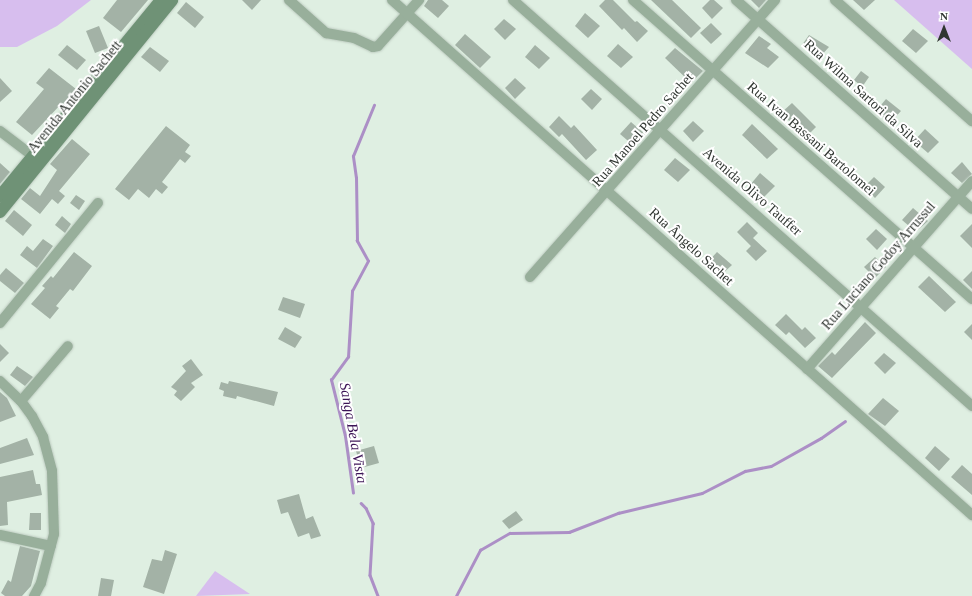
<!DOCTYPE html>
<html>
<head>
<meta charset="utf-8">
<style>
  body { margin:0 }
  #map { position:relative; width:972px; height:596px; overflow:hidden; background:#dfefe2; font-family:"Times New Roman",serif }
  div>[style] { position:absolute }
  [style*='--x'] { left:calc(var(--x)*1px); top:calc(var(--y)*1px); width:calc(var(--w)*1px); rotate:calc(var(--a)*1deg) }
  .green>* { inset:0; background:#d7beee }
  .stream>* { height:2.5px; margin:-1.25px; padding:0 1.25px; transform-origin:1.25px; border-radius:1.25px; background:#ac8fc6 }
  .building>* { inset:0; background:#a3b2a6 }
  .roads { filter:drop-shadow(0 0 1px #bccabf) drop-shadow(0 0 1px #bccabf) }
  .street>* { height:10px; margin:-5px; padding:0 5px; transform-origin:5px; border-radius:5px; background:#98af9b }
  .secondary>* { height:12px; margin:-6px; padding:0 6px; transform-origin:6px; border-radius:6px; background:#6f9276 }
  span { translate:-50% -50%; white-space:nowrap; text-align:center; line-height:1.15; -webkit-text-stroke:4px #fff; paint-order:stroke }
  .street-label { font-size:14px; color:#303631 }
  .water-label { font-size:15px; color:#3c1456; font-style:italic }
  .north { position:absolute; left:924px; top:8px; width:40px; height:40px; -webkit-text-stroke:3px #fff; paint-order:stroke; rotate:0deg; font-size:11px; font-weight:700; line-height:16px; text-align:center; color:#303631 }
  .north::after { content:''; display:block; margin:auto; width:14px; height:18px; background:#303631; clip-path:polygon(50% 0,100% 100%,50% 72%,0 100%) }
</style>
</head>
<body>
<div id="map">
  <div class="green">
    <div style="clip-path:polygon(0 0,91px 0,57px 26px,17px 47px,0 47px)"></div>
    <div style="clip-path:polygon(894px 0,972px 0,972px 69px)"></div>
    <div style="clip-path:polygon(215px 571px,250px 594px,196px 596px)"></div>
  </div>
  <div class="stream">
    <div style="--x:353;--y:493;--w:58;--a:-98"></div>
    <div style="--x:345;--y:436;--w:58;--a:-104"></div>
    <div style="--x:331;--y:380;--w:29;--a:-54"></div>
    <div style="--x:348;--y:357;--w:66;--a:-86.5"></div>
    <div style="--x:352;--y:291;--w:34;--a:-62"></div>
    <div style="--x:368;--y:261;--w:23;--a:-119"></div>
    <div style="--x:357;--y:241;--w:63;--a:-90.9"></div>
    <div style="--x:356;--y:178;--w:22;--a:-98"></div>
    <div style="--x:353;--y:156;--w:55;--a:-67.6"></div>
    <div style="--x:361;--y:503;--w:7;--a:45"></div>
    <div style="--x:366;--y:508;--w:17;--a:65"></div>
    <div style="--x:373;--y:523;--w:52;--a:93.3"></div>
    <div style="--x:370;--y:575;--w:22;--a:69"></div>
    <div style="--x:456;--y:596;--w:52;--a:-62.4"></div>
    <div style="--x:480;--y:550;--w:34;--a:-30"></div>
    <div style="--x:510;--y:533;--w:59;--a:-1"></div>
    <div style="--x:569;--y:532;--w:53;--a:-21.2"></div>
    <div style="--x:618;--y:513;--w:86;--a:-13.4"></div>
    <div style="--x:702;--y:493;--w:48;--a:-27.1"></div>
    <div style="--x:745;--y:471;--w:26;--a:-11"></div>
    <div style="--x:771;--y:466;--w:57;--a:-29.2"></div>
    <div style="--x:821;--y:438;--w:29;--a:-35"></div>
  </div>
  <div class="building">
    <div style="clip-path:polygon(117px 0,148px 0,121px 32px,103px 18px)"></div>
    <div style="clip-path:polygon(242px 0,261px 0,252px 10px)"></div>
    <div style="clip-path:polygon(428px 0,442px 0,449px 6px,438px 18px,424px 6px)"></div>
    <div style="clip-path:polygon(605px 0,613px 0,635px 22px,637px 21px,648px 31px,637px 42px,624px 28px,622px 30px,599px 6px)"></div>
    <div style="clip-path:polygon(651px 0,672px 0,701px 28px,691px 38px)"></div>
    <div style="clip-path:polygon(710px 0,714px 0,723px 8px,712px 19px,702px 8px)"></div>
    <div style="clip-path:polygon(751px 0,766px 0,759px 8px)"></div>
    <div style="clip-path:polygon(853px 0,875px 0,864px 10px)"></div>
    <div style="clip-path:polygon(186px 2px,204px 17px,195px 28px,177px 13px)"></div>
    <div style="clip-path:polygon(585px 13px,600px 26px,588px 38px,575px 26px)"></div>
    <div style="clip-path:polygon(504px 19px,516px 29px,505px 40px,494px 29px)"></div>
    <div style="clip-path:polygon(711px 23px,722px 34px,711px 44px,700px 33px)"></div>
    <div style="clip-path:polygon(99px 26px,108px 48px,95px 53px,86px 31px)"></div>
    <div style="clip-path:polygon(913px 29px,928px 41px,916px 53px,902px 41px)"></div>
    <div style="clip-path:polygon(465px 34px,491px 57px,480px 68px,455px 45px)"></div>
    <div style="clip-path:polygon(809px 35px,829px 47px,819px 58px,802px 45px)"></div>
    <div style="clip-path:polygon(759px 36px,771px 44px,767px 48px,779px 57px,768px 68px,745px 53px)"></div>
    <div style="clip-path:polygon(618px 44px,633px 57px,621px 68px,607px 56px)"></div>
    <div style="clip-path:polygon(67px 45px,86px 60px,77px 70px,58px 55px)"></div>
    <div style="clip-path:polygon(535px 45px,550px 58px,539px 69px,525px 57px)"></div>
    <div style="clip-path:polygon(150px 47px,169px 61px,160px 72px,141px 57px)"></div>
    <div style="clip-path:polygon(675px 48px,703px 71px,691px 83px,665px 58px)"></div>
    <div style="clip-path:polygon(49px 68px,76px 89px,65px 105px,62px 103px,32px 135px,16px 122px,44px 89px,36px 83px)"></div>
    <div style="clip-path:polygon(861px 71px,869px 77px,862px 87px,854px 80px)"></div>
    <div style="clip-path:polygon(0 78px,12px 91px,0 102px)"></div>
    <div style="clip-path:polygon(515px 78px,526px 88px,515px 99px,505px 88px)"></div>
    <div style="clip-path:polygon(591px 89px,602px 99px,592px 110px,581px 99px)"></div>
    <div style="clip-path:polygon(886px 99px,901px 111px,890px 123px,876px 111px)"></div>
    <div style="clip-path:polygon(792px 103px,816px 127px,806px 137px,781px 113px)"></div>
    <div style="clip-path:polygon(559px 116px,571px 128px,574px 125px,597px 150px,586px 160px,562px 134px,559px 137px,549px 127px)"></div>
    <div style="clip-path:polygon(693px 121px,704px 131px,693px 142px,683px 131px)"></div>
    <div style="clip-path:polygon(631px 122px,646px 135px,634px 146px,620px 134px)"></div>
    <div style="clip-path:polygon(752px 124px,778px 149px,767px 159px,742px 135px)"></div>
    <div style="clip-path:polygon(166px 126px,190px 145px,185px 152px,191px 156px,185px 163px,180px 159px,162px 182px,168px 187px,162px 194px,156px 189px,149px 198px,138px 189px,129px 200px,115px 189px)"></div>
    <div style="clip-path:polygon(925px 129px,939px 142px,928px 153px,914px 141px)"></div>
    <div style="clip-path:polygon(72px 139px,90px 154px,59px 191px,65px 196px,58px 204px,52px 199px,40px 214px,21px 199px,30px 188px,40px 196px,57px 170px,50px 164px)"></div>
    <div style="clip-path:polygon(675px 158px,690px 170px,678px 182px,664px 170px)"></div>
    <div style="clip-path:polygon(962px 162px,972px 174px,962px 183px,951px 173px)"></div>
    <div style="clip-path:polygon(0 163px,10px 172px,0 184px)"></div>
    <div style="clip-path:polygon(760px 173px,775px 186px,764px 197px,750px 185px)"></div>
    <div style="clip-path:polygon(874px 177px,885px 187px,875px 198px,864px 187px)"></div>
    <div style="clip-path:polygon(76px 195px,85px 201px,79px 210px,70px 203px)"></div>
    <div style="clip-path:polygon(913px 208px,928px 221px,916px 232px,902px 220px)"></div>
    <div style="clip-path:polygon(14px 210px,32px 225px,23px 236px,5px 221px)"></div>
    <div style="clip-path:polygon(62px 216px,71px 224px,65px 233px,55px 225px)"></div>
    <div style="clip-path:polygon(747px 222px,758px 233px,753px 238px,767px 251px,756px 261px,746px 251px,751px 246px,737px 232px)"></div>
    <div style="clip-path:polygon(972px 224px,972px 248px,960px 236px)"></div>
    <div style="clip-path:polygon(876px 229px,887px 239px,877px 250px,866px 239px)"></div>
    <div style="clip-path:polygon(43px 239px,53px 246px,37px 268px,20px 255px,27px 246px,33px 251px)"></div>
    <div style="clip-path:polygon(74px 252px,92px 266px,73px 291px,70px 289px,56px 306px,59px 308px,50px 319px,31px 304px,45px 288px,42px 286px,51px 276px,53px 278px)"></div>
    <div style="clip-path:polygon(717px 252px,732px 265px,720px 276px,706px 264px)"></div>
    <div style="clip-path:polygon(875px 257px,886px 267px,875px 278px,864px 267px)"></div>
    <div style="clip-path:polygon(6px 268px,24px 283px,15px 293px,0 281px,0 275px)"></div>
    <div style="clip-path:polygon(972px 271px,972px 289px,963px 280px)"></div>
    <div style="clip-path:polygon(929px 276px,956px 302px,945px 312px,918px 287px)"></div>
    <div style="clip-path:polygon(283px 297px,305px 304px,300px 318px,278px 310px)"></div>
    <div style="clip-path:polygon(786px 314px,802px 330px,805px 327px,816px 338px,805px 348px,789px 332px,786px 335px,775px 325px)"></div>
    <div style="clip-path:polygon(865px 322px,876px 333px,832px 378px,818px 366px,832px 352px,835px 355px)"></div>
    <div style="clip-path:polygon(972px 324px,972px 340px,964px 332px)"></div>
    <div style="clip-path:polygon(285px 327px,302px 337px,295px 348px,278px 339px)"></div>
    <div style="clip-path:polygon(0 344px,9px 353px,0 362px)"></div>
    <div style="clip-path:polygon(884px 353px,896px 363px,885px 374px,874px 363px)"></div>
    <div style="clip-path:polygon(191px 359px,203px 375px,191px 383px,195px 387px,181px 401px,174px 395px,177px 391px,171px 387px,186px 371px,182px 366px)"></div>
    <div style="clip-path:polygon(17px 366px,33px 377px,25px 386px,10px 375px)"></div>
    <div style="clip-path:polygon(229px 381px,278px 392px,274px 406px,237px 396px,236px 399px,223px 396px,224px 391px,219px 389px,221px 382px,228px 384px)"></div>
    <div style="clip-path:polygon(0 392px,7px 398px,16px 416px,0 422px)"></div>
    <div style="clip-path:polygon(883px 398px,899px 411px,885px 426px,868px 414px)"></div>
    <div style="clip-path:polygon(27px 438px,34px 455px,0 464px,0 448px)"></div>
    <div style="clip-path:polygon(374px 446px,379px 463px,361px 468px,356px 451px)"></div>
    <div style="clip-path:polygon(935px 446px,950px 459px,939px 471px,925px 458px)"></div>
    <div style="clip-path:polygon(962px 465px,972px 474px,972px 495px,951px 477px)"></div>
    <div style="clip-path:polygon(33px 470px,36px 484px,40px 484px,42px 495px,7px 502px,8px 525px,0 526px,0 477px)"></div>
    <div style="clip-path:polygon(299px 494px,306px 519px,313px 516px,321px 536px,311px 539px,309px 533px,298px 537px,288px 512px,281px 514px,277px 500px)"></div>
    <div style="clip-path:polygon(516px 511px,523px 520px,509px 529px,502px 521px)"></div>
    <div style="clip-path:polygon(30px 513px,41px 513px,41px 530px,29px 530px)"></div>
    <div style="clip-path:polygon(20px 546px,40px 551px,31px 586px,22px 596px,5px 596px,1px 593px,8px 580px,11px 582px)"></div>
    <div style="clip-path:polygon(165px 550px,177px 554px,164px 594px,143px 587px,152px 559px,162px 561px)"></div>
    <div style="clip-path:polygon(101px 578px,114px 580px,111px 596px,98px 596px)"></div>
  </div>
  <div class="roads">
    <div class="street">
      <div style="--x:289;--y:0;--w:50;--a:41.7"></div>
      <div style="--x:326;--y:33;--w:28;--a:10"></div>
      <div style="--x:354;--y:38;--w:21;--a:25"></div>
      <div style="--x:373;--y:47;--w:5;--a:-11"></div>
      <div style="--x:378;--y:46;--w:62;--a:-48.3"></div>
      <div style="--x:392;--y:0;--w:776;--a:41.6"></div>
      <div style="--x:513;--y:0;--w:613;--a:41.49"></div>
      <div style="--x:633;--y:0;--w:452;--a:41.4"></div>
      <div style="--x:736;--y:0;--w:315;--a:41.5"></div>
      <div style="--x:835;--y:0;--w:183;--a:41.5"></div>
      <div style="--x:0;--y:131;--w:48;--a:37.3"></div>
      <div style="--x:530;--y:277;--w:370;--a:-48.5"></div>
      <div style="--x:0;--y:323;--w:155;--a:-50.8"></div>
      <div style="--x:807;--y:369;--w:250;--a:-48.7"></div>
      <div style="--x:0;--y:381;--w:29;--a:44"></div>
      <div style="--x:21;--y:401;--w:19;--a:54"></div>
      <div style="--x:32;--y:416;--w:24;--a:62"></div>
      <div style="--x:43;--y:437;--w:35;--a:75"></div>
      <div style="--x:52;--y:471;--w:63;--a:88.2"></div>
      <div style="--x:54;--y:534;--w:51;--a:104.9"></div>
      <div style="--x:41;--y:583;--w:15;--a:118"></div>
      <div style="--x:21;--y:401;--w:72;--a:-49.5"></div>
      <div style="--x:0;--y:535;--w:52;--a:12.2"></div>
    </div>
    <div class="secondary">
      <div style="--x:0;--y:196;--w:254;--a:-50.6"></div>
      <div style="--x:0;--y:212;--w:273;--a:-50.9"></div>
    </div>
  </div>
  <div class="street-label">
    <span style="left:863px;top:94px;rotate:42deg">Rua Wilma Sartori da Silva</span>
    <span style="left:75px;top:97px;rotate:-51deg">Avenida Antonio Sachett</span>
    <span style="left:643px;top:130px;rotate:-49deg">Rua Manoel Pedro Sachet</span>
    <span style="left:811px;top:139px;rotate:41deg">Rua Ivan Bassani Bartolomei</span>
    <span style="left:752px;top:192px;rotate:41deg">Avenida Olivo Tauffer</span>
    <span style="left:691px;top:247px;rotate:42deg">Rua Ângelo Sachet</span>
    <span style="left:879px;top:266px;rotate:-49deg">Rua Luciano Godoy Arrussul</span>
  </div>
  <div class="water-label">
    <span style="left:353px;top:433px;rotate:80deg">Sanga Bela Vista</span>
  </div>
  <div class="north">N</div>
</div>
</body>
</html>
